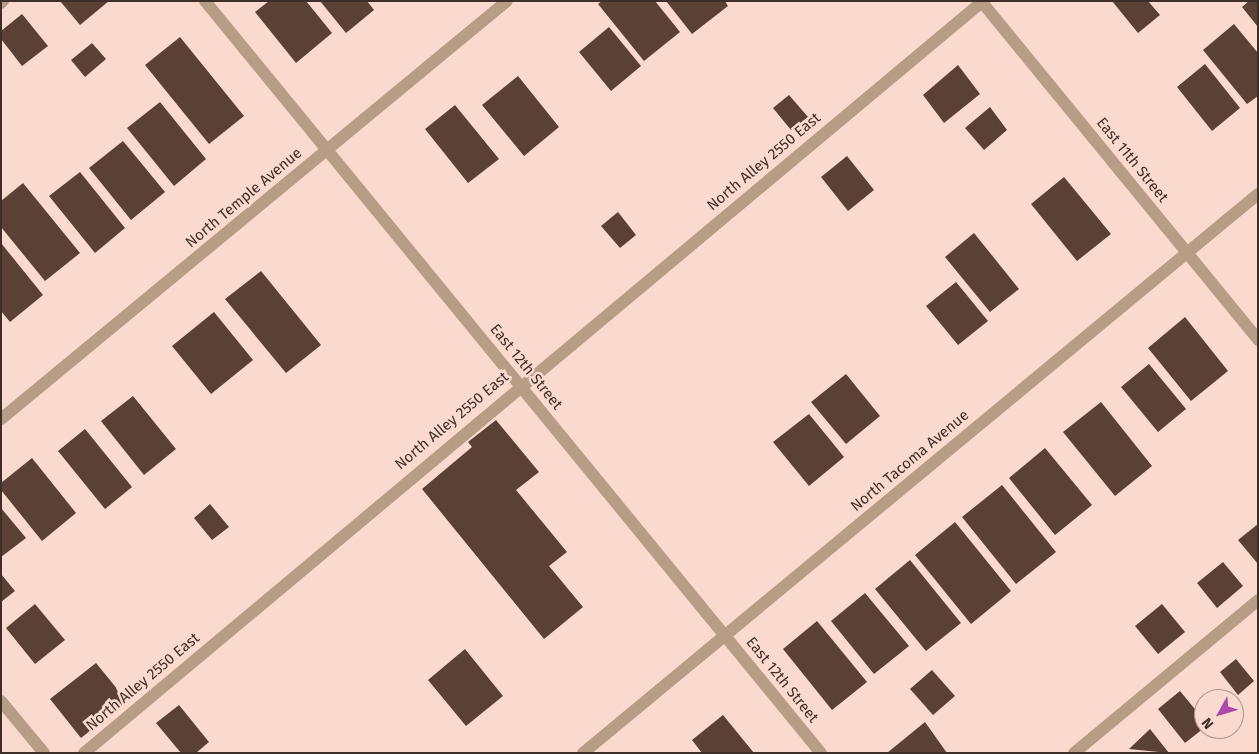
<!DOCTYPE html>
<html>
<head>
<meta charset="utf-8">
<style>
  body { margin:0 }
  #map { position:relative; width:1259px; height:754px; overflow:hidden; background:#fadace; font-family:"Fira Sans",sans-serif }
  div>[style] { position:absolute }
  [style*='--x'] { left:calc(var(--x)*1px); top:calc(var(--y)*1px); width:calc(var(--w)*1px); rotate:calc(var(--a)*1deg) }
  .building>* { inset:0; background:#5a4035 }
  .minor>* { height:12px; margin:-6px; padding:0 6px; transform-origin:6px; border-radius:6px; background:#b79d85 }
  span { translate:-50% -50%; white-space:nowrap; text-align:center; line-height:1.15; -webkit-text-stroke:5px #fadace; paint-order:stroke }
  .street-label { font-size:15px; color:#3e2f29 }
  .frame { position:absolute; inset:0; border:2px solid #3e2f29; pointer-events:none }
  .north { position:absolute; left:1194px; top:689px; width:50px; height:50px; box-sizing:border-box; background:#fadace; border:1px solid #af968c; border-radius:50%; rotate:231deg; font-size:14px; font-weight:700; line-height:20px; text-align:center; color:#3e2f29 }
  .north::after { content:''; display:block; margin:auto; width:18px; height:22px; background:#ae48ac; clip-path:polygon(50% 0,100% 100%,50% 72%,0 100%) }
</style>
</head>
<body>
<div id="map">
  <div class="building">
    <div style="clip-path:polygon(60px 1px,109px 1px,80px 25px)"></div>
    <div style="clip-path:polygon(269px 1px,306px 1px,332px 33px,296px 63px,255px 12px)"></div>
    <div style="clip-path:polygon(320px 1px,367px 1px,374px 10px,346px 33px)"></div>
    <div style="clip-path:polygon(602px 1px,655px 1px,680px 32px,644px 61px,598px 4px)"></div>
    <div style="clip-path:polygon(666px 1px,725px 1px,728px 6px,692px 34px)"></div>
    <div style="clip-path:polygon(1112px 1px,1148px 1px,1160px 15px,1138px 33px)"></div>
    <div style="clip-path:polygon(1249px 1px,1258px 1px,1258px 27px,1242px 7px)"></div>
    <div style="clip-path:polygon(22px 14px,48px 46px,22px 66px,1px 39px,1px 31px)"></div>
    <div style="clip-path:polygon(1234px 24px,1258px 53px,1258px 96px,1247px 104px,1203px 50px)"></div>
    <div style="clip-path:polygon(609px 27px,641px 66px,611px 91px,579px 52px)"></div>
    <div style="clip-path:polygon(180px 37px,244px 116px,209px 144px,145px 65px)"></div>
    <div style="clip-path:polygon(92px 43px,106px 59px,85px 77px,71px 60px)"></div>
    <div style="clip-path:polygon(1205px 64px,1240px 108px,1212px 131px,1177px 87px)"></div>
    <div style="clip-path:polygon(958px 65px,980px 94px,944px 123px,923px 95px)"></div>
    <div style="clip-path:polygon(518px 76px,559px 127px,524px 156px,482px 105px)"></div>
    <div style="clip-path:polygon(789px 95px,808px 117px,791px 130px,773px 108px)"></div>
    <div style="clip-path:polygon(160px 102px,206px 159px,174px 186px,127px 128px)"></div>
    <div style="clip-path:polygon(455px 105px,499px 159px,468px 183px,425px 129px)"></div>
    <div style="clip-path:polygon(990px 107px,1007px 130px,984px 150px,965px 128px)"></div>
    <div style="clip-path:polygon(123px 141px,165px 192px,131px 220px,89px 168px)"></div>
    <div style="clip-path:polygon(847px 156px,874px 190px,848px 211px,821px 177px)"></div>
    <div style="clip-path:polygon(80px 172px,125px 228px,95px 253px,49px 196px)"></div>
    <div style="clip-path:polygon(1064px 177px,1111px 234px,1077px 261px,1031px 204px)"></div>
    <div style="clip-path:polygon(23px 183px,80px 253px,45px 281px,1px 227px,1px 201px)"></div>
    <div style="clip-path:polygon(618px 212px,636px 235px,620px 248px,601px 226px)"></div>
    <div style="clip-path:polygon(974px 233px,1019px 289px,990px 312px,945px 257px)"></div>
    <div style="clip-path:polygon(1px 243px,43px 295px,10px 322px,1px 311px)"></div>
    <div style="clip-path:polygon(261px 271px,321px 345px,286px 373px,225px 299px)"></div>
    <div style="clip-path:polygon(956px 282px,988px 321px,958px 345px,926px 306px)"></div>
    <div style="clip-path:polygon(214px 312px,253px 360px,211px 394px,172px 346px)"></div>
    <div style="clip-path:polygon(1185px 317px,1228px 371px,1191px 401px,1148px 348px)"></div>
    <div style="clip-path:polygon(1149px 364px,1186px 409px,1158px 432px,1121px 387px)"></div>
    <div style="clip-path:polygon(846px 374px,880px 416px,846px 444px,811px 402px)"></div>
    <div style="clip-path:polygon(133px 396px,176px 449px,144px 475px,101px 421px)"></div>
    <div style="clip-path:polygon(1101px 402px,1152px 466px,1115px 496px,1063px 432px)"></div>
    <div style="clip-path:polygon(809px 414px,844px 457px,809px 486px,773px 442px)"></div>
    <div style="clip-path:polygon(496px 420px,539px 472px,516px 490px,567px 552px,549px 566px,583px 607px,544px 639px,422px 489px,472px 447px,468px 442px)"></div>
    <div style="clip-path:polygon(85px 429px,132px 487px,105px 509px,58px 451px)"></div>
    <div style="clip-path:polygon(1045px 448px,1092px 505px,1055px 535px,1009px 478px)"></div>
    <div style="clip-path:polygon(32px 458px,76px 513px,42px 541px,1px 490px,1px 483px)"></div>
    <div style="clip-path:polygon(1002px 485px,1056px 552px,1016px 584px,962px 517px)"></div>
    <div style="clip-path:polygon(210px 504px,229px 527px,212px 540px,194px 518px)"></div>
    <div style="clip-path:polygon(1px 508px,26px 538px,1px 557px)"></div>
    <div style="clip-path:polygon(955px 522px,1011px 591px,971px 624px,915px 555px)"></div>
    <div style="clip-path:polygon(1258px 524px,1258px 564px,1238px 540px)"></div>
    <div style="clip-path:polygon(910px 560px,961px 623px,926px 651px,875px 589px)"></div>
    <div style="clip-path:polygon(1223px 562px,1243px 586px,1217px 608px,1197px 583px)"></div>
    <div style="clip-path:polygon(1px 574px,15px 591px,1px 602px)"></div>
    <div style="clip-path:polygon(865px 593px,909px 646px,874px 674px,831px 621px)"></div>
    <div style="clip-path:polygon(35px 604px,65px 640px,35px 664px,6px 628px)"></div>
    <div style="clip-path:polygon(1162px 604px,1185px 632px,1158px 654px,1135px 626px)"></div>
    <div style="clip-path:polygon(817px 621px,867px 682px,832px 710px,783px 649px)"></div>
    <div style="clip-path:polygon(465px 649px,503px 696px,466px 726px,428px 680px)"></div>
    <div style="clip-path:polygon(1236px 659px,1254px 681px,1238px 695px,1220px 672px)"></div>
    <div style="clip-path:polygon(96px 663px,127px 701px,81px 738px,50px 699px)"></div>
    <div style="clip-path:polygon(932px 670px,955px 696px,933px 715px,910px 689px)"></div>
    <div style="clip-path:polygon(1180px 691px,1204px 720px,1204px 728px,1185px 743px,1158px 709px)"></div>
    <div style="clip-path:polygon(179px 705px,209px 742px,196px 753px,181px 753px,156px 723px)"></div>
    <div style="clip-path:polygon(723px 715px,754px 753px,702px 753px,692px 740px)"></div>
    <div style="clip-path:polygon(925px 722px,947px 753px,887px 753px)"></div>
    <div style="clip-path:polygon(1150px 729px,1169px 753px,1129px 749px)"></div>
  </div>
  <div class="minor">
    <div style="--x:205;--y:1;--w:972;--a:50.68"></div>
    <div style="--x:981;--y:1;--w:438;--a:50.7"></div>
    <div style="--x:1;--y:3;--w:3;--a:-45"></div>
    <div style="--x:1;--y:419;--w:656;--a:-39.56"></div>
    <div style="--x:1;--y:701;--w:67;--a:50.4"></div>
    <div style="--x:84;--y:753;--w:1172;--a:-39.91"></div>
    <div style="--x:583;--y:753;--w:876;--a:-39.63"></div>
    <div style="--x:1074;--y:753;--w:239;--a:-39.7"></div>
  </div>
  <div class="street-label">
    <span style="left:1132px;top:160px;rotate:51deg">East 11th Street</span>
    <span style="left:764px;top:162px;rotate:-40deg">North Alley 2550 East</span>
    <span style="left:244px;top:198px;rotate:-40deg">North Temple Avenue</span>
    <span style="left:526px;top:367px;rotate:51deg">East 12th Street</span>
    <span style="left:452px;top:421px;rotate:-40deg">North Alley 2550 East</span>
    <span style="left:910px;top:461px;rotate:-40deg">North Tacoma Avenue</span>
    <span style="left:782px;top:680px;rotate:51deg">East 12th Street</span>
    <span style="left:143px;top:682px;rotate:-40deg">North Alley 2550 East</span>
  </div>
  <div class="frame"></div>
  <div class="north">N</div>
</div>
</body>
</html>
